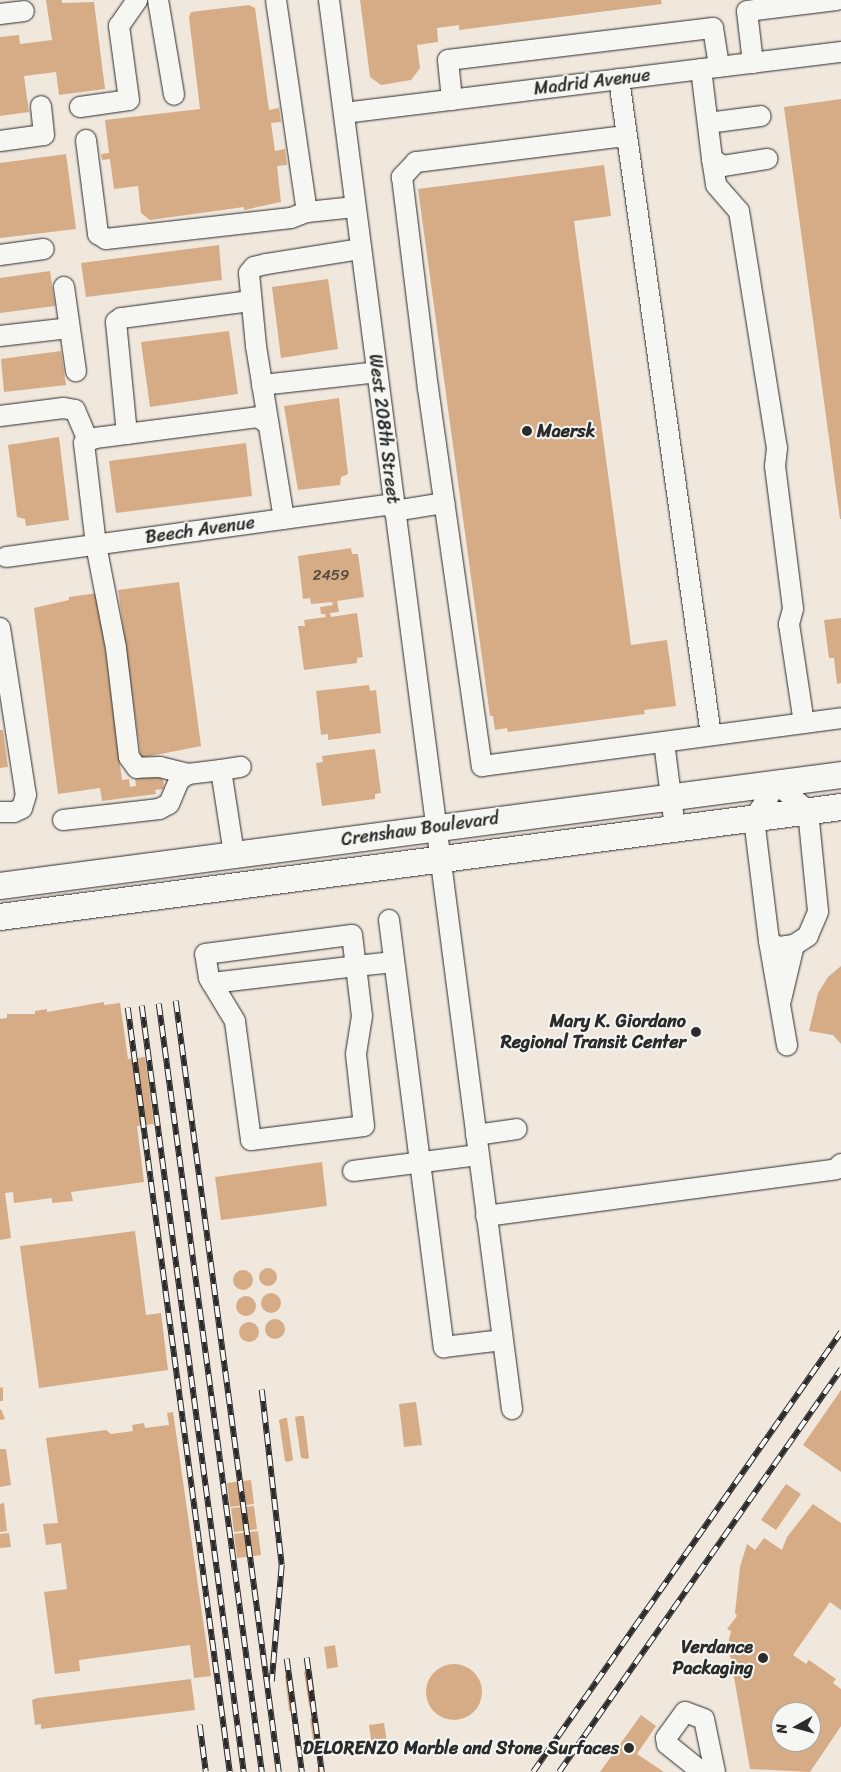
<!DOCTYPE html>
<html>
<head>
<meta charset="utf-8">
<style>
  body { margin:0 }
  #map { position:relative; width:841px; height:1772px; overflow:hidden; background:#f0e7dd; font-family:Sriracha,sans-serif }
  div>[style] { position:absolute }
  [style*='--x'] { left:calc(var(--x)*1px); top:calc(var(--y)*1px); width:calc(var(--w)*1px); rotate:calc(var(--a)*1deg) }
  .building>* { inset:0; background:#d6ac87 }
  .round { border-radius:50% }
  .roads { filter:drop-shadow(0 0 1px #2b2b2b) drop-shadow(0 0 1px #2b2b2b) }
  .minor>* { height:20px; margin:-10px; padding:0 10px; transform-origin:10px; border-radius:10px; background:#f6f6f2 }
  .major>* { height:26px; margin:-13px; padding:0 13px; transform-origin:13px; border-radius:13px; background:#f6f6f2 }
  .rail>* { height:5.5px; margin-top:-2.75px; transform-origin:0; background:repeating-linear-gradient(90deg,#f6f6f2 0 11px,#2b2b2b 0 22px); box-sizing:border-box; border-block:1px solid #2b2b2b }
  .dots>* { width:14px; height:14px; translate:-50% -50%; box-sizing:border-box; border:2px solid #f6f6f2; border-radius:50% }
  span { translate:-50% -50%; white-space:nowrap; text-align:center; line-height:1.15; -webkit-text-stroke:4px #f6f6f2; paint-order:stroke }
  .number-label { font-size:15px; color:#564b42 }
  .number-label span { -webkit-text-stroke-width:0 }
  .street-label { font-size:18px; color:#2b2b2b }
  .poi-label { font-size:18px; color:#2b2b2b; font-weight:700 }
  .left { translate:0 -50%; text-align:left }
  .right { translate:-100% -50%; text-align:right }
  .north { position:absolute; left:771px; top:1702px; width:50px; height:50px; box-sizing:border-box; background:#f6f6f2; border:1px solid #a5a5a2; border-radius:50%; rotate:263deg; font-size:14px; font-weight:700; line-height:20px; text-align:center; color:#2b2b2b }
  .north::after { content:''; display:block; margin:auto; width:18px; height:22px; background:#2b2b2b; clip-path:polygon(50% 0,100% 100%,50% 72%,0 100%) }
</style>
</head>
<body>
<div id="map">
  <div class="building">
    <div style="clip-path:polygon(46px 0,62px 0,62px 3px,94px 2px,105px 89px,59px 95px,56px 72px,24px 76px,29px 112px,0 116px,0 37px,19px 35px,20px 44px,52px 40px)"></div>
    <div style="clip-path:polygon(360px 0,661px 0,662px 4px,459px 30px,459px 25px,437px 28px,438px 42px,417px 45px,420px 68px,411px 80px,381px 85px,370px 77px)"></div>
    <div style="clip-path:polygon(249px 5px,255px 8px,269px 110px,279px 108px,281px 122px,271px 123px,275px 151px,285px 149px,287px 165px,277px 166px,281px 202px,244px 210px,244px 207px,150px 220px,141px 213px,138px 186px,114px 189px,110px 159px,102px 160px,101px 154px,109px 153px,105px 120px,200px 109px,189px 17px,191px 12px)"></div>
    <div style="clip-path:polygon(841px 99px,841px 519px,840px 519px,784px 107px)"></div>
    <div style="clip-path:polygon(66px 154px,76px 229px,0 238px,0 163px)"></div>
    <div style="clip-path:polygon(604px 165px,611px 216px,574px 221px,631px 645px,667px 640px,676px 706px,644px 710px,645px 714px,508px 732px,507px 728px,495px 730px,493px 716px,490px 716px,418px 189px)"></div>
    <div style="clip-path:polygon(219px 245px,222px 280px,86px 297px,81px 263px)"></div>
    <div style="clip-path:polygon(50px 271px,55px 306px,0 313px,0 278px)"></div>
    <div style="clip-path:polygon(328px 279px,338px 349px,281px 358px,272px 287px)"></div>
    <div style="clip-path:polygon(229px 331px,238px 394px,150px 407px,141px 342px)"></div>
    <div style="clip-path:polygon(61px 351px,66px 385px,4px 392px,1px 359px)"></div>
    <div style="clip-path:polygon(339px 398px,348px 474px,341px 477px,340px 485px,298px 490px,284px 406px)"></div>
    <div style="clip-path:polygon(59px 437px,69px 520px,26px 526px,25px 519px,17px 517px,8px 445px)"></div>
    <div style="clip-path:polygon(246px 443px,252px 496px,116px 513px,109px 461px)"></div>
    <div style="clip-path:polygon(351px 548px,352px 554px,358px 554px,364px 597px,337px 601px,339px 612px,330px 613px,331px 617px,357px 613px,363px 657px,357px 658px,357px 663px,304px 670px,298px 626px,305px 626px,304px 620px,326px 617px,325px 614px,321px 614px,320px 607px,333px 605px,332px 602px,311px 604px,310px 598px,303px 599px,298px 556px)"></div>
    <div style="clip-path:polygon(179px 582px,201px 746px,141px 758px,118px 590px)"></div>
    <div style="clip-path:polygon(98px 593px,122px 780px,129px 779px,130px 787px,136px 786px,135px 779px,163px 775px,164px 789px,155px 790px,156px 794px,102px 801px,100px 788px,58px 794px,34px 608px,69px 600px,69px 597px)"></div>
    <div style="clip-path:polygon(841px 618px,841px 683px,837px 684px,834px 658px,829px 658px,824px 620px)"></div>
    <div style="clip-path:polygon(369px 685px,370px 691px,376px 690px,381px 733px,328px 740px,328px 734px,321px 735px,316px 691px)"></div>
    <div style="clip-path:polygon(0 730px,3px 730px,8px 767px,0 768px)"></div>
    <div style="clip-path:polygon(375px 749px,381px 793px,375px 794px,375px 799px,322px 806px,316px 763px,323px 762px,322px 756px)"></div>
    <div style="clip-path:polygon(841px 966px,841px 1044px,833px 1035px,809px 1031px,818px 993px,828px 977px)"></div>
    <div style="clip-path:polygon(104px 1002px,104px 1005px,120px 1003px,128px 1059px,145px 1057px,154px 1124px,137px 1126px,144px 1182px,71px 1192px,73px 1201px,52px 1203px,52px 1198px,14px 1203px,13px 1192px,5px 1193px,11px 1238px,0 1240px,0 1019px,7px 1018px,7px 1014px,35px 1014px,35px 1011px,47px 1009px,47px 1012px)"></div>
    <div style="clip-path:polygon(322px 1162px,327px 1206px,221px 1220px,215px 1177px)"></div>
    <div style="clip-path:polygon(135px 1231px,146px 1315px,161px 1313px,168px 1370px,39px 1388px,20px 1246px)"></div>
    <div class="round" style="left:259px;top:1268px;width:18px;height:18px"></div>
    <div class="round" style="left:233px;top:1270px;width:20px;height:20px"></div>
    <div class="round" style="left:261px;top:1293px;width:20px;height:20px"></div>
    <div class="round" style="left:236px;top:1296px;width:20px;height:20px"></div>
    <div class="round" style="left:265px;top:1319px;width:20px;height:20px"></div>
    <div class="round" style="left:239px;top:1322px;width:20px;height:20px"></div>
    <div style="clip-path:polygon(3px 1387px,3px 1401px,0 1401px,0 1388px)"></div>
    <div style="clip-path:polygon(841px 1390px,841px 1472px,803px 1445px)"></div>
    <div style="clip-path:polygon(416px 1402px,422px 1445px,404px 1447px,399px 1404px)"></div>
    <div style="clip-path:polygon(1px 1409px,5px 1419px,0 1420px,0 1410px)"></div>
    <div style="clip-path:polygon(173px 1412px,211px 1676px,194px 1678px,190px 1645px,79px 1660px,80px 1671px,55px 1674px,44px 1592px,67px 1589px,61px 1543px,46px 1545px,43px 1524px,58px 1523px,46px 1438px,106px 1430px,111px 1434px,133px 1431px,132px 1425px,144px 1423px,145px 1428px,169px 1425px,167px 1413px)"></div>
    <div style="clip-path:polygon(299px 1416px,304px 1416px,309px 1458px,306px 1459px,301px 1458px,295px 1417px)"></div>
    <div style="clip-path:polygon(284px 1418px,287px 1418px,293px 1460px,288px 1462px,285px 1461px,279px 1420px)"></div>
    <div style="clip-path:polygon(0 1449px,6px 1449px,11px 1485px,0 1487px)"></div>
    <div style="clip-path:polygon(251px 1480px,254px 1504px,230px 1507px,227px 1483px)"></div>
    <div style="clip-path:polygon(786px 1484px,801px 1494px,776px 1530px,761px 1520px)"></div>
    <div style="clip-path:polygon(4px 1503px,7px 1531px,0 1532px,0 1504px)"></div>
    <div style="clip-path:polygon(evenodd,813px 1504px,841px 1523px,841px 1610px,830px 1602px,793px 1655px,806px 1664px,809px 1660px,836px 1679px,833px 1683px,841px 1689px,841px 1726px,810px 1772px,750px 1769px,728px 1643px,731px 1631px,727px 1629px,737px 1616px,735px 1613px,740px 1567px,747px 1544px,755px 1550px,764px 1538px,782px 1550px,787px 1537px,813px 1504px,781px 1712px,811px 1712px,811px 1742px,781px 1742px,781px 1712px)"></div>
    <div style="clip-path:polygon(254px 1506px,257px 1529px,234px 1532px,231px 1508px)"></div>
    <div style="clip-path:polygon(258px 1531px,261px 1555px,237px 1558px,234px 1534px)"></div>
    <div style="clip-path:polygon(9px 1533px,11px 1547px,0 1548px,0 1534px)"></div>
    <div style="clip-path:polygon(335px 1645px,338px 1667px,327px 1669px,324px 1647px)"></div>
    <div class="round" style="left:426px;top:1664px;width:56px;height:56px"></div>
    <div style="clip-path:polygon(307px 1671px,312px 1671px,316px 1706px,313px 1707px,309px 1706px,304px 1672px)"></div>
    <div style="clip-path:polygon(288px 1675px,292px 1675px,297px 1710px,294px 1711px,289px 1711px,285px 1676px)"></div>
    <div style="clip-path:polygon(191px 1679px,195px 1710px,41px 1729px,41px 1724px,35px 1725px,32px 1700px,37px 1698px)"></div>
    <div style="clip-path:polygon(641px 1715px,656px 1726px,637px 1754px,664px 1772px,600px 1772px)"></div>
    <div style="clip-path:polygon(313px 1718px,318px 1718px,322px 1753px,318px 1755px,315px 1754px,310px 1719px)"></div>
    <div style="clip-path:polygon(293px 1721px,298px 1721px,301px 1758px,296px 1757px)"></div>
    <div style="clip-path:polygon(384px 1723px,388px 1750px,373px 1752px,369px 1725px)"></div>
    <div style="clip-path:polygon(319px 1765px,324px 1765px,325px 1772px,317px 1772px)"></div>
  </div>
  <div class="roads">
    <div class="minor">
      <div style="--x:158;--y:0;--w:96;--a:80.4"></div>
      <div style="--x:276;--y:0;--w:214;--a:81.7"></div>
      <div style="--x:329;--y:0;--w:1421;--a:82.6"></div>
      <div style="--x:0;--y:14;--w:24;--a:-7"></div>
      <div style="--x:753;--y:63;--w:52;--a:-96.6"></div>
      <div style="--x:747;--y:11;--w:90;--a:-7"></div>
      <div style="--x:701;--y:69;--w:91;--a:83"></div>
      <div style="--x:712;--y:159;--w:13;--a:32"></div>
      <div style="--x:723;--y:166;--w:45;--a:-9"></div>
      <div style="--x:619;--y:79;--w:662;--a:82.02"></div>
      <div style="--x:452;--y:100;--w:40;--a:-95.7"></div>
      <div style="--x:448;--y:60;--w:267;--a:-6.9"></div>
      <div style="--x:713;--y:28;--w:39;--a:81"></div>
      <div style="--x:80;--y:107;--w:49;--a:-8.1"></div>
      <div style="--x:129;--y:100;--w:75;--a:-97.7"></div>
      <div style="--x:119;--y:26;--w:32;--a:-55"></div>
      <div style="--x:344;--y:113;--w:501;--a:-7"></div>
      <div style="--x:708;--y:123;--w:53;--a:-7.5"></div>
      <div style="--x:625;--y:136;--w:211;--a:172.9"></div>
      <div style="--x:416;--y:162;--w:21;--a:133"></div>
      <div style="--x:402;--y:177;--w:213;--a:83"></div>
      <div style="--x:428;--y:388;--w:382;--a:81.9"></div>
      <div style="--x:482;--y:766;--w:362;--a:-7.6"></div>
      <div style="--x:86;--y:140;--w:95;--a:82.7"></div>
      <div style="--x:98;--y:234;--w:9;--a:32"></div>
      <div style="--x:106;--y:239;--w:186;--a:-6.5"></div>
      <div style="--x:291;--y:218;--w:17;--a:-21"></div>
      <div style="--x:307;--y:212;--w:48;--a:-5.9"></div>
      <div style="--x:0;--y:141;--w:44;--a:-7.8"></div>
      <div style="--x:44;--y:135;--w:29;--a:-96"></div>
      <div style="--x:712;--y:159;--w:26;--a:81"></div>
      <div style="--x:716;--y:185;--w:35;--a:49"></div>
      <div style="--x:739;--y:211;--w:240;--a:80.9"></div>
      <div style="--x:777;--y:448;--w:18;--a:96"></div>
      <div style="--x:775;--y:466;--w:144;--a:82.8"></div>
      <div style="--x:793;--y:609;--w:16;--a:105"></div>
      <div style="--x:789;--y:624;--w:100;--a:81.4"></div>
      <div style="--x:0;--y:255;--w:44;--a:-7.8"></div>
      <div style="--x:64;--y:287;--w:85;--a:81.9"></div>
      <div style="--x:0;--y:336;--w:69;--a:-6.6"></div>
      <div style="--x:262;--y:385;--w:116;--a:-6.4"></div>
      <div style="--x:0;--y:416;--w:64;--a:-7.2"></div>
      <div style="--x:63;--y:408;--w:12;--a:9"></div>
      <div style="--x:75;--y:410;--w:34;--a:67"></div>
      <div style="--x:127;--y:434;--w:113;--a:-95.6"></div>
      <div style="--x:116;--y:322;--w:6;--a:-39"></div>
      <div style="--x:121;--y:318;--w:130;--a:-7.5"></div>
      <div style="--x:394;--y:511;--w:51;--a:-9.1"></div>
      <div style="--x:284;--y:519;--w:175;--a:-99.2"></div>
      <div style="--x:256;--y:346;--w:73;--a:-95.5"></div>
      <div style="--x:249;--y:273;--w:8;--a:-50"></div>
      <div style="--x:254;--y:267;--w:12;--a:-14"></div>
      <div style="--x:266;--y:264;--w:96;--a:-9"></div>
      <div style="--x:6;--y:557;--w:391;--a:-7.8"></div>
      <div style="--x:0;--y:628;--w:169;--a:81.2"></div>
      <div style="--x:26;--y:795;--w:14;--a:107"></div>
      <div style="--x:22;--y:808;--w:9;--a:153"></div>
      <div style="--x:14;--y:812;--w:14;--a:180"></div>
      <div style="--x:664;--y:742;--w:87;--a:82.7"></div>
      <div style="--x:188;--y:774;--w:29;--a:-166"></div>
      <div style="--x:160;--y:767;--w:23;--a:178"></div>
      <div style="--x:137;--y:768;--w:14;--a:-126"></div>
      <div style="--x:129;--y:757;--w:110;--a:-96.8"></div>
      <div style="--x:116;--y:648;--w:105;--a:-101"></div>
      <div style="--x:96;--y:545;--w:103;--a:-96.7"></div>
      <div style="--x:84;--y:443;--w:12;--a:-24"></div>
      <div style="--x:95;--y:438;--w:164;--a:-7.3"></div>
      <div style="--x:258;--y:417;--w:12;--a:35"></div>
      <div style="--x:777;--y:784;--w:41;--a:41.1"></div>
      <div style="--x:808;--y:811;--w:101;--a:84.3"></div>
      <div style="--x:818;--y:912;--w:26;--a:113"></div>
      <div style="--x:808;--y:936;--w:17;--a:147"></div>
      <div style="--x:794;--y:945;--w:17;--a:173"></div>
      <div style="--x:777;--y:947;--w:10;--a:-143"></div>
      <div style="--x:769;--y:941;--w:124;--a:-97"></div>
      <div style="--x:754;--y:818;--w:41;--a:-55.9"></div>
      <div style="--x:63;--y:820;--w:97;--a:-6.5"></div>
      <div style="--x:159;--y:809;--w:11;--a:-27"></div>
      <div style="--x:169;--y:804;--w:26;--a:-67"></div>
      <div style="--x:179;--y:780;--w:11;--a:-34"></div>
      <div style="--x:188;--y:774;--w:33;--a:-7"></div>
      <div style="--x:234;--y:854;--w:85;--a:-98.8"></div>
      <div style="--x:221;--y:770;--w:20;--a:-9"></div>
      <div style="--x:389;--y:920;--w:431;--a:82.7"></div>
      <div style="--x:444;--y:1347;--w:59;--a:-6.8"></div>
      <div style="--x:769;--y:941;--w:106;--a:80.2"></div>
      <div style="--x:212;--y:983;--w:145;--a:-6.7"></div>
      <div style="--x:356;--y:966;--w:50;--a:83.2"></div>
      <div style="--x:362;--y:1016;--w:38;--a:99"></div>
      <div style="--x:356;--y:1054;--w:72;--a:83.7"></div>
      <div style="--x:364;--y:1126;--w:114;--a:172.9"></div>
      <div style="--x:251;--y:1140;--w:120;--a:-97.7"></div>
      <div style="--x:235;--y:1021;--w:44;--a:-121.2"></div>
      <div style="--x:212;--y:983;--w:6;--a:-121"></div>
      <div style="--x:209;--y:978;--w:24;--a:-99"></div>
      <div style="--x:205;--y:954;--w:148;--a:-7.4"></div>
      <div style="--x:352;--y:935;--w:31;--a:83"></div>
      <div style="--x:356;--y:966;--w:38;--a:-6"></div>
      <div style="--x:781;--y:1000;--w:57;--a:-76.7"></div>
      <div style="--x:476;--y:1135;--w:41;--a:-8.3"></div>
      <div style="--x:353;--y:1171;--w:126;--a:-7.3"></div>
      <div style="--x:486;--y:1216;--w:353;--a:-7.6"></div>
      <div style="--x:836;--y:1169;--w:7;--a:-45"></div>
      <div style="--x:702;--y:1772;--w:45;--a:-141.3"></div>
      <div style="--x:667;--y:1744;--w:6;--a:-99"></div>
      <div style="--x:666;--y:1738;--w:32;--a:-54"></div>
      <div style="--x:685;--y:1712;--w:20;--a:20"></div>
      <div style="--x:704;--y:1719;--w:54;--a:78.3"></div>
    </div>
    <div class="major">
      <div style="--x:0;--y:886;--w:848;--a:-7.52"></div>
      <div style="--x:0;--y:917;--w:848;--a:-7.45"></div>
    </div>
  </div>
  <div class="rail">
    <div style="--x:176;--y:1001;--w:778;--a:82.39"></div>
    <div style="--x:159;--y:1004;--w:775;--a:82.36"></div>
    <div style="--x:142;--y:1006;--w:773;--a:82.42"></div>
    <div style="--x:128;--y:1008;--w:771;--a:82.4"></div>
    <div style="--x:262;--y:1390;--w:176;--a:83.5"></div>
    <div style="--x:282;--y:1565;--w:117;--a:94.9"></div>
    <div style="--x:307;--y:1658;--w:115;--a:82.5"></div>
    <div style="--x:287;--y:1659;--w:114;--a:82.4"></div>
    <div style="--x:200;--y:1725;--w:47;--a:82.7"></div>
    <div style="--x:533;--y:1772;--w:537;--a:-55.01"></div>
    <div style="--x:559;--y:1772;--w:492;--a:-55"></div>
  </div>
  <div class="dots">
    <div style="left:527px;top:431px;background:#2b2b2b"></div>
    <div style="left:696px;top:1032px;background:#2b2b2b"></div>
    <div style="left:763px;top:1658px;background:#2b2b2b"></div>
    <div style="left:629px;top:1748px;background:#2b2b2b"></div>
  </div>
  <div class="number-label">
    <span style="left:331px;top:576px">2459</span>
  </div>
  <div class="street-label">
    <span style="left:592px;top:82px;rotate:-7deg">Madrid Avenue</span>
    <span style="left:384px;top:429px;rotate:83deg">West 208th Street</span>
    <span style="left:200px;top:530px;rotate:-8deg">Beech Avenue</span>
    <span style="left:420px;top:829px;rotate:-8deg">Crenshaw Boulevard</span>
  </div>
  <div class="poi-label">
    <span class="left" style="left:537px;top:431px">Maersk</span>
    <span class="right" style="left:686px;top:1032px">Mary K. Giordano<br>Regional Transit Center</span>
    <span class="right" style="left:753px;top:1658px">Verdance<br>Packaging</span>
    <span class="right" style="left:619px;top:1748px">DELORENZO Marble and Stone Surfaces</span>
  </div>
  <div class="north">N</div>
</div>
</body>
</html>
